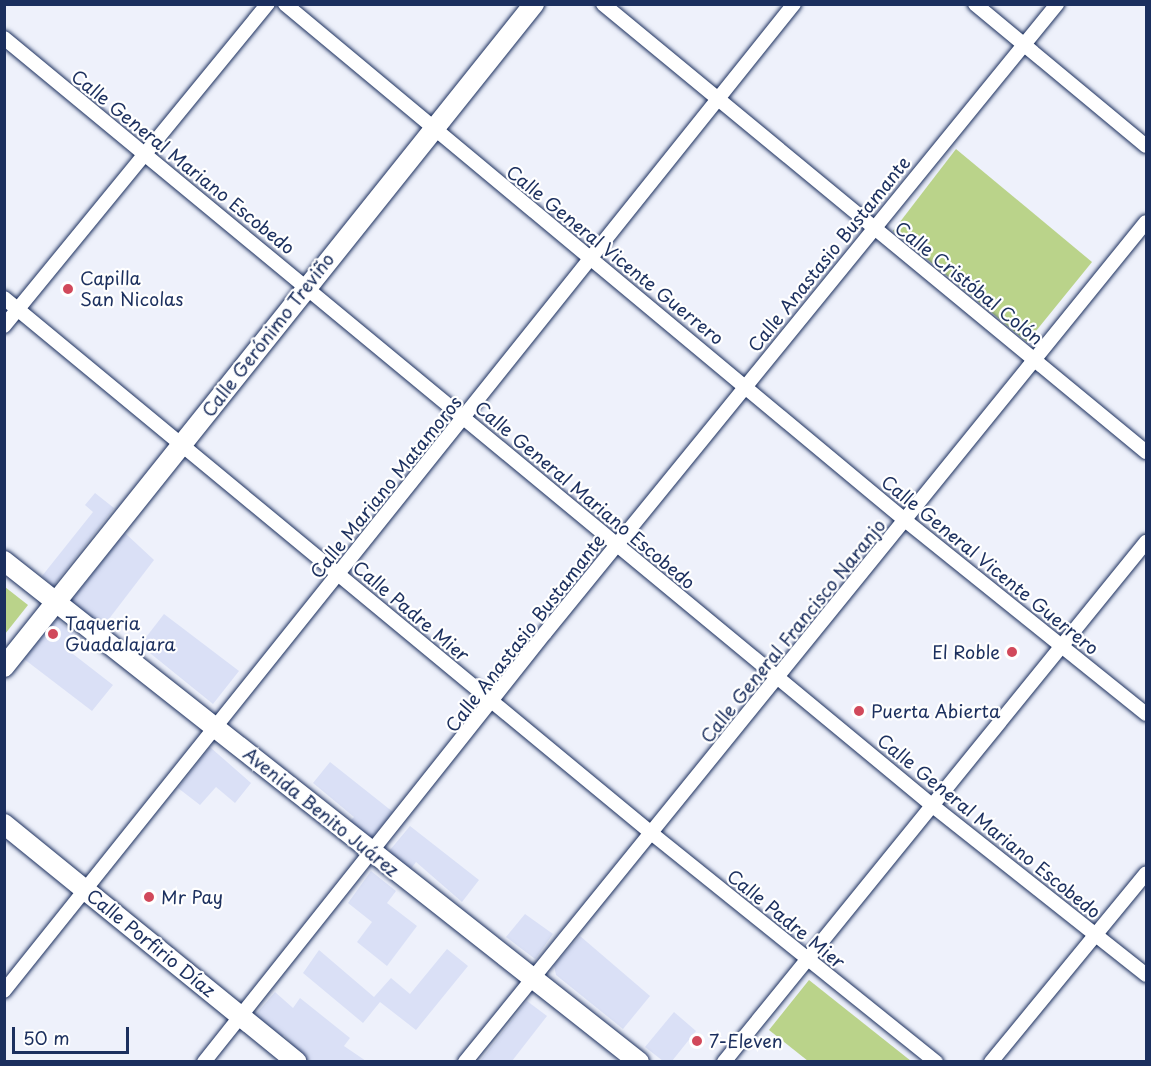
<!DOCTYPE html>
<html>
<head>
<meta charset="utf-8">
<style>
  body { margin:0 }
  #map { position:relative; width:1151px; height:1066px; overflow:hidden; background:#eef1fb; font-family:"Playpen Sans",sans-serif }
  div>[style] { position:absolute }
  [style*='--x'] { left:calc(var(--x)*1px); top:calc(var(--y)*1px); width:calc(var(--w)*1px); rotate:calc(var(--a)*1deg) }
  .built>* { inset:0; background:#dae0f6 }
  .green>* { inset:0; background:#bad38a }
  .roads { filter:drop-shadow(0 0 2px #1b2f5e) drop-shadow(0 0 2px #1b2f5e) }
  .street>* { height:14px; margin:-7px; padding:0 7px; transform-origin:7px; border-radius:7px; background:#fff }
  .secondary>* { height:20px; margin:-10px; padding:0 10px; transform-origin:10px; border-radius:10px; background:#fff }
  .dots>* { width:16px; height:16px; translate:-50% -50%; box-sizing:border-box; border:3px solid #fff; border-radius:50% }
  span { translate:-50% -50%; white-space:nowrap; text-align:center; line-height:1.15; -webkit-text-stroke:4.5px #fff; paint-order:stroke }
  .street-label { font-size:18px; color:#1b2f5e }
  .poi-label { font-size:18px; color:#1b2f5e }
  .left { translate:0 -50%; text-align:left }
  .right { translate:-100% -50%; text-align:right }
  .frame { position:absolute; inset:0; border:6px solid #1b2f5e; pointer-events:none }
  .scale { position:absolute; left:12px; top:1027px; width:117px; height:27px; box-sizing:border-box; border:3px solid #1b2f5e; border-top:0; padding-left:8px; font-size:18px; line-height:21px; white-space:nowrap; color:#1b2f5e; -webkit-text-stroke:4px #fff; paint-order:stroke }
</style>
</head>
<body>
<div id="map">
  <div class="built">
    <div style="clip-path:polygon(95px 493px,114px 508px,53px 586px,42px 576px,93px 512px,85px 505px)"></div>
    <div style="clip-path:polygon(125px 533px,154px 560px,102px 628px,70px 602px)"></div>
    <div style="clip-path:polygon(164px 614px,239px 671px,213px 704px,140px 645px)"></div>
    <div style="clip-path:polygon(57px 619px,74px 633px,64px 647px,113px 685px,92px 711px,24px 659px)"></div>
    <div style="clip-path:polygon(210px 747px,251px 783px,235px 803px,216px 787px,200px 805px,178px 788px)"></div>
    <div style="clip-path:polygon(330px 762px,393px 812px,369px 841px,347px 824px,354px 817px,313px 783px)"></div>
    <div style="clip-path:polygon(410px 826px,479px 880px,462px 902px,416px 862px,407px 874px,385px 856px)"></div>
    <div style="clip-path:polygon(371px 871px,396px 891px,387px 903px,417px 926px,387px 966px,357px 942px,372px 922px,348px 903px)"></div>
    <div style="clip-path:polygon(525px 914px,553px 934px,535px 959px,506px 937px)"></div>
    <div style="clip-path:polygon(580px 936px,650px 996px,623px 1029px,556px 975px,554px 965px)"></div>
    <div style="clip-path:polygon(447px 949px,468px 966px,416px 1030px,380px 1002px,363px 1023px,303px 973px,319px 950px,374px 997px,391px 978px,410px 994px)"></div>
    <div style="clip-path:polygon(275px 992px,293px 1008px,300px 998px,350px 1038px,344px 1046px,366px 1061px,306px 1061px,284px 1035px,278px 1042px,251px 1020px)"></div>
    <div style="clip-path:polygon(527px 1001px,547px 1016px,512px 1061px,480px 1061px)"></div>
    <div style="clip-path:polygon(674px 1012px,696px 1031px,672px 1061px,663px 1061px,645px 1047px)"></div>
  </div>
  <div class="green">
    <div style="clip-path:polygon(956px 149px,1092px 262px,1027px 342px,893px 231px)"></div>
    <div style="clip-path:polygon(5px 587px,28px 605px,5px 634px)"></div>
    <div style="clip-path:polygon(809px 980px,911px 1061px,808px 1061px,769px 1030px)"></div>
  </div>
  <div class="roads">
    <div class="street">
      <div style="--x:285;--y:4;--w:808;--a:39.78"></div>
      <div style="--x:906;--y:521;--w:308;--a:38.8"></div>
      <div style="--x:603;--y:4;--w:704;--a:39.52"></div>
      <div style="--x:975;--y:4;--w:222;--a:39.7"></div>
      <div style="--x:4;--y:38;--w:1205;--a:39.58"></div>
      <div style="--x:933;--y:806;--w:272;--a:38.4"></div>
      <div style="--x:4;--y:298;--w:838;--a:39.58"></div>
      <div style="--x:650;--y:832;--w:367;--a:38.8"></div>
      <div style="--x:4;--y:326;--w:416;--a:-50.7"></div>
      <div style="--x:4;--y:991;--w:1264;--a:-51.33"></div>
      <div style="--x:204;--y:1062;--w:548;--a:-51.52"></div>
      <div style="--x:545;--y:633;--w:811;--a:-50.85"></div>
      <div style="--x:465;--y:1062;--w:1081;--a:-50.97"></div>
      <div style="--x:724;--y:1062;--w:670;--a:-50.94"></div>
      <div style="--x:991;--y:1062;--w:244;--a:-50.6"></div>
    </div>
    <div class="secondary">
      <div style="--x:4;--y:561;--w:809;--a:38.27"></div>
      <div style="--x:4;--y:667;--w:849;--a:-51.36"></div>
      <div style="--x:4;--y:824;--w:377;--a:39.1"></div>
    </div>
  </div>
  <div class="dots">
    <div style="left:68px;top:289px;background:#d1495b"></div>
    <div style="left:53px;top:634px;background:#d1495b"></div>
    <div style="left:1012px;top:652px;background:#d1495b"></div>
    <div style="left:859px;top:711px;background:#d1495b"></div>
    <div style="left:149px;top:897px;background:#d1495b"></div>
    <div style="left:697px;top:1041px;background:#d1495b"></div>
  </div>
  <div class="street-label">
    <span style="left:183px;top:162px;rotate:39deg">Calle General Mariano Escobedo</span>
    <span style="left:829px;top:254px;rotate:-51deg">Calle Anastasio Bustamante</span>
    <span style="left:615px;top:255px;rotate:39deg">Calle General Vicente Guerrero</span>
    <span style="left:969px;top:283px;rotate:39deg">Calle Cristóbal Colón</span>
    <span style="left:268px;top:335px;rotate:-52deg">Calle Gerónimo Treviño</span>
    <span style="left:386px;top:487px;rotate:-51deg">Calle Mariano Matamoros</span>
    <span style="left:585px;top:495px;rotate:40deg">Calle General Mariano Escobedo</span>
    <span style="left:990px;top:565px;rotate:39deg">Calle General Vicente Guerrero</span>
    <span style="left:411px;top:611px;rotate:40deg">Calle Padre Mier</span>
    <span style="left:793px;top:631px;rotate:-51deg">Calle General Francisco Naranjo</span>
    <span style="left:525px;top:633px;rotate:-52deg">Calle Anastasio Bustamante</span>
    <span style="left:321px;top:812px;rotate:39deg">Avenida Benito Juárez</span>
    <span style="left:989px;top:826px;rotate:39deg">Calle General Mariano Escobedo</span>
    <span style="left:786px;top:919px;rotate:39deg">Calle Padre Mier</span>
    <span style="left:151px;top:943px;rotate:39deg">Calle Porfirio Díaz</span>
  </div>
  <div class="poi-label">
    <span class="left" style="left:80px;top:289px">Capilla<br>San Nicolas</span>
    <span class="left" style="left:65px;top:634px">Taqueria<br>Guadalajara</span>
    <span class="right" style="left:1000px;top:652px">El Roble</span>
    <span class="left" style="left:871px;top:711px">Puerta Abierta</span>
    <span class="left" style="left:161px;top:897px">Mr Pay</span>
    <span class="left" style="left:709px;top:1041px">7-Eleven</span>
  </div>
  <div class="frame"></div>
  <div class="scale">50 m</div>
</div>
</body>
</html>
